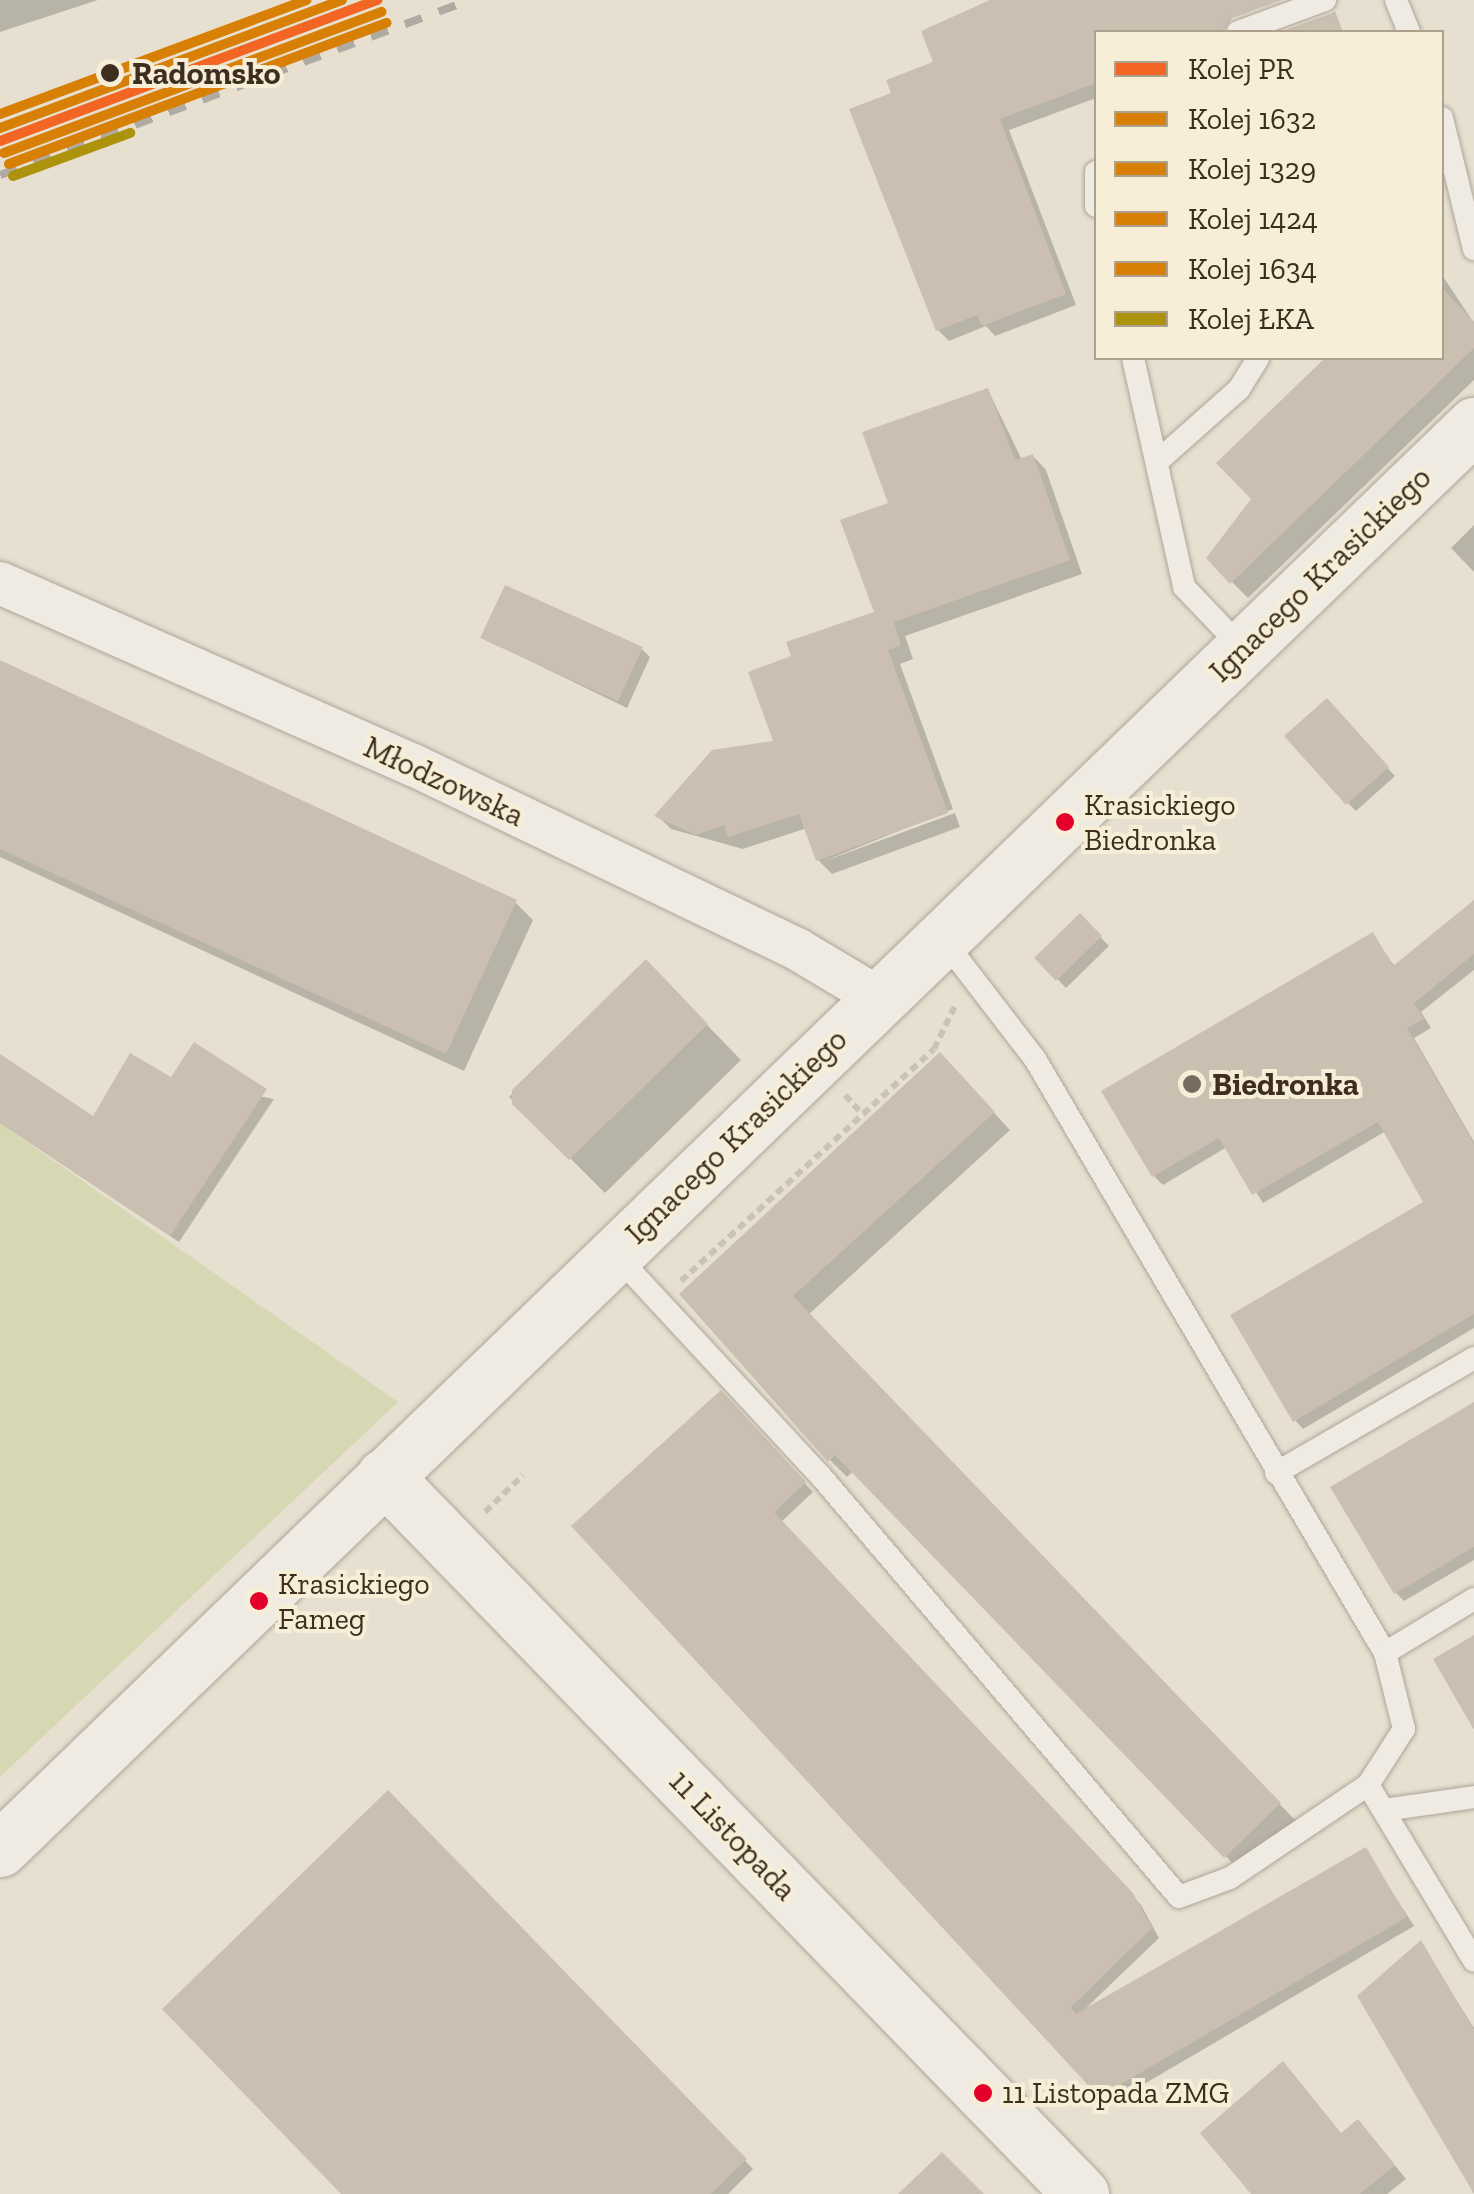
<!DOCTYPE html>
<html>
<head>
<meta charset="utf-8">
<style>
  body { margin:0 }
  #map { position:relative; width:1474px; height:2194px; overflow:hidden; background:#e7e0d1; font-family:"Zilla Slab",serif }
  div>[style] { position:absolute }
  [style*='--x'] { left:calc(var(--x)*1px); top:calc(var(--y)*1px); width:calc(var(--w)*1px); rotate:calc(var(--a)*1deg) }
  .green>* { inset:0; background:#d6d7b3 }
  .shadow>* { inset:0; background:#0003 }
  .building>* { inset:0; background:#cbbfb2 }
  .path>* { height:6px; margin-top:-3px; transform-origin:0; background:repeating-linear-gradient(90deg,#c8c2b9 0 8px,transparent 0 13px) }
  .roads { filter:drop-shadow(0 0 2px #ada599) drop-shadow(0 0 2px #ada599) }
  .service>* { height:22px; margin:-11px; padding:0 11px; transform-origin:11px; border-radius:11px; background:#efebe3 }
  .minor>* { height:42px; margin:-21px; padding:0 21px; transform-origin:21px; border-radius:21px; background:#efebe3 }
  .tertiary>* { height:55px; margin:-27.5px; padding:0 27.5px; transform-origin:27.5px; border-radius:27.5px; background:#efebe3 }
  .rail>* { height:8px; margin-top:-4px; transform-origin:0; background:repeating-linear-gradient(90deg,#afaaa2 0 18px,transparent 0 36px) }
  .rail-1>* { height:10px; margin:-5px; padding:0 5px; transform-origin:5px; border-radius:5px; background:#f26522 }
  .rail-2>* { height:10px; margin:-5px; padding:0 5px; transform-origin:5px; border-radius:5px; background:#d88006 }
  .rail-3>* { height:10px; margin:-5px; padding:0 5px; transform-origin:5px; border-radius:5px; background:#d88006 }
  .rail-4>* { height:10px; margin:-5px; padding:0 5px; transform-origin:5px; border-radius:5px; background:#d88006 }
  .rail-5>* { height:10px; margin:-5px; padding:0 5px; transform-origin:5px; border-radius:5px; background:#d88006 }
  .rail-6>* { height:10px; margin:-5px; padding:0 5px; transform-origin:5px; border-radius:5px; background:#ad920c }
  .dots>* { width:28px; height:28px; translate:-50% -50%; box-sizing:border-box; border:5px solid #f7eed8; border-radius:50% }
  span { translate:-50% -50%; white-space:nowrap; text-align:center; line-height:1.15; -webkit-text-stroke:8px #f7eed8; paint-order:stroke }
  .bus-label { font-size:30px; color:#3d2e20 }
  .left { translate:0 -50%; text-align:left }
  .stop-label { font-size:32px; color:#3d2e20; font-weight:700 }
  .street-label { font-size:32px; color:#3d2e20 }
  .poi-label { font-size:32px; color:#3d2e20; font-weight:700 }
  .legend { position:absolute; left:1094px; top:30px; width:350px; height:330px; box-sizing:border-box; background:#f7eed8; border:2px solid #ada18e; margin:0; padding:12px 18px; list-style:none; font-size:30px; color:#3d2e20 }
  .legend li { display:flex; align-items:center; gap:20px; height:50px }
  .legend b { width:50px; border:2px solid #ada18e }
</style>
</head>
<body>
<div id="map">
  <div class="green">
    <div style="clip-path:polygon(0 1123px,398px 1402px,0 1777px)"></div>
  </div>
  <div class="shadow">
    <div style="clip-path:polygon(0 0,98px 0,0 32px)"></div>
    <div style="clip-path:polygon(1004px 0,1258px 0,1169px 32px,1096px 32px,1096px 98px,1009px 130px,1076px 305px,995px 336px,986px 326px,949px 341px,938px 330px,894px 95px)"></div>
    <div style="clip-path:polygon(1442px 275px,1474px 323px,1474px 380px,1248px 598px,1232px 582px,1255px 499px,1220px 463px,1328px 358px,1442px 358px)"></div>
    <div style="clip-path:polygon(988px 390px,1022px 460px,1033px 456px,1046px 470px,1082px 574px,905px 636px,913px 659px,900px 664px,953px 809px,822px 862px,955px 813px,960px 827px,832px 874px,818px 860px,807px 828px,743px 849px,671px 829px,658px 816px,776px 743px,795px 658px,877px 614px,891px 504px)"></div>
    <div style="clip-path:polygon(1474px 525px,1474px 572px,1451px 548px)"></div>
    <div style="clip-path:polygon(483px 638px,642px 649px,650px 657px,627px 708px)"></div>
    <div style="clip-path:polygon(0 662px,515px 902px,533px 920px,464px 1071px,0 857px)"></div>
    <div style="clip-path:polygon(1335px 710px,1395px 776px,1356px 811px,1348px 803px)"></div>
    <div style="clip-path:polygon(1474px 901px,1474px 970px,1421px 1012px,1431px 1028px,1414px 1038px,1474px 1142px,1474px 1328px,1303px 1429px,1295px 1420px,1426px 1203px,1386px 1131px,1263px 1203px,1227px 1147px,1163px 1185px,1154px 1176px,1373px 935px,1395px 967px)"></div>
    <div style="clip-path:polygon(1080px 916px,1109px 946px,1066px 988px,1037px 958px)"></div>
    <div style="clip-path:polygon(646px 962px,741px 1060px,605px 1193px,509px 1097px)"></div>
    <div style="clip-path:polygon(0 1057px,94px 1119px,171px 1080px,274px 1099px,179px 1242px,0 1123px)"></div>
    <div style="clip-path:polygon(956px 1072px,1010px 1130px,808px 1315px,1296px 1821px,1242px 1873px,853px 1471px,847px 1477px,830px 1460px,683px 1295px)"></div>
    <div style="clip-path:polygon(720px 1393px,813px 1492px,781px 1522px,1141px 1905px,1159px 1938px,1086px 2008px,1365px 1850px,1414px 1926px,1110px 2104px,574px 1526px)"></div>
    <div style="clip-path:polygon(1474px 1405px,1474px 1560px,1404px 1601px,1396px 1593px)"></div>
    <div style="clip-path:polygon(388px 1793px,753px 2169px,728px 2194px,345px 2194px)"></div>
    <div style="clip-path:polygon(1421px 1944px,1474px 2028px,1474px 2190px)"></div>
    <div style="clip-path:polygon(1342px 2135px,1370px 2135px,1406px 2179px,1387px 2194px,1263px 2194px)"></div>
  </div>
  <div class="building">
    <div style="clip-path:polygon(990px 0,1282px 0,1232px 18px,1223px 32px,1096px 32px,1096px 83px,1000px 119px,1066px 294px,982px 326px,977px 315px,936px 331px,849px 109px,891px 93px,886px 80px,933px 62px,921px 31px)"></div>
    <div style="clip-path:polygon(1335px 11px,1343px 32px,1280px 32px,1330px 14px)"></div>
    <div style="clip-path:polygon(1442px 288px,1474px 322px,1474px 348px,1230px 584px,1206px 558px,1251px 499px,1216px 463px,1325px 358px,1442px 358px)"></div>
    <div style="clip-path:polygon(988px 388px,1015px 460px,1033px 454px,1070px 560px,894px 622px,901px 645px,888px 650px,948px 813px,816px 861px,799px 814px,728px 837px,724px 825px,696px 835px,654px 816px,712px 750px,773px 741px,748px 672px,791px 656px,786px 642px,874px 612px,840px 520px,888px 503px,862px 432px)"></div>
    <div style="clip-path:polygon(505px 585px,643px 647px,618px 701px,480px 638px)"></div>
    <div style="clip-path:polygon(0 660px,517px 900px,446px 1054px,0 849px)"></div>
    <div style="clip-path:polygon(1327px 698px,1389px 767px,1346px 805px,1284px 736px)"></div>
    <div style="clip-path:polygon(1474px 900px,1474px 954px,1414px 1003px,1424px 1019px,1407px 1028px,1474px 1144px,1474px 1314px,1293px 1422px,1230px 1315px,1423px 1202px,1378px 1122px,1252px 1195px,1219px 1138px,1152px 1177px,1101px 1091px,1373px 932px,1393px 966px)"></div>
    <div style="clip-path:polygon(1080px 913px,1102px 936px,1056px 981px,1034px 958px)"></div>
    <div style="clip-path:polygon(646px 959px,708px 1024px,569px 1160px,512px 1104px,512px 1090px)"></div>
    <div style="clip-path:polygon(194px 1042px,267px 1089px,170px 1236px,0 1123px,0 1054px,93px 1116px,130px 1053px,171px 1077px)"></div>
    <div style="clip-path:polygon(940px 1052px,995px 1112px,793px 1296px,1281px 1803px,1224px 1858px,835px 1455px,828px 1462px,679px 1294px)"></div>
    <div style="clip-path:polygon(721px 1390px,806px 1482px,774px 1512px,1133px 1893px,1152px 1928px,1071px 2007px,1076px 2014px,1366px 1847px,1407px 1917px,1099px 2097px,571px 1526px)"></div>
    <div style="clip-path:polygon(1474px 1402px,1474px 1547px,1394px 1594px,1330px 1487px)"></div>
    <div style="clip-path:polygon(1474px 1635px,1474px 1730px,1433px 1659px)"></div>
    <div style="clip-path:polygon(388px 1790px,747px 2159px,711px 2194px,341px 2194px,162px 2009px)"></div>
    <div style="clip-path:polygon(1421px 1940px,1474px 2030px,1474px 2194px,1357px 1996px)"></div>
    <div style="clip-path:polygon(1283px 2061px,1341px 2133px,1358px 2119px,1395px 2165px,1360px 2194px,1251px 2194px,1200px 2133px)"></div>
    <div style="clip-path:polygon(942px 2152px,984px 2194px,898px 2194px)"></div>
  </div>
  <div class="path">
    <div style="--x:845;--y:1095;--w:24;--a:48"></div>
    <div style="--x:681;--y:1281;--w:343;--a:-42.5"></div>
    <div style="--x:934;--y:1049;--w:48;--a:-64"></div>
    <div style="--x:485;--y:1512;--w:53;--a:-44.2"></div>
  </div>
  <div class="roads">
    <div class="service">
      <div style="--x:1396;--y:0;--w:35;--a:68"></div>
      <div style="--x:1238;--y:32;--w:93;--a:-20.2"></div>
      <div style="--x:1442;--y:118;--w:135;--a:76.3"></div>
      <div style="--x:1096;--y:172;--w:34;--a:90"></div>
      <div style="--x:1133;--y:358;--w:235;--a:77.4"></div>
      <div style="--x:1184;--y:587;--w:86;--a:46.4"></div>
      <div style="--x:1158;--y:461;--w:108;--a:-41.6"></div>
      <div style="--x:1239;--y:389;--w:36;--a:-58"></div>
      <div style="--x:615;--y:1254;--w:300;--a:47.2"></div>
      <div style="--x:819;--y:1474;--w:555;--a:49.6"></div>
      <div style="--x:1179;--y:1897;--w:54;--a:-20.4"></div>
      <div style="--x:1230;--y:1878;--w:166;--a:-34"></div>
      <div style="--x:1368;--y:1785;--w:67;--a:-57.3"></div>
      <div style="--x:1404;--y:1729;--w:78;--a:-104"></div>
      <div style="--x:1385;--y:1653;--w:689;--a:-120.51"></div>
      <div style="--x:1035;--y:1059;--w:154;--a:-127.6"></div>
      <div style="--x:1276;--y:1473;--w:229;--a:-30.1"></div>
      <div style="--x:1385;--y:1653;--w:104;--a:-31.2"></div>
      <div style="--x:1368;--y:1785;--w:205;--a:58.9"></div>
      <div style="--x:1384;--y:1810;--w:91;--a:-8.2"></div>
    </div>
    <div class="minor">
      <div style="--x:0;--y:583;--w:451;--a:23.8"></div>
      <div style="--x:413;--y:765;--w:426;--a:25.6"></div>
      <div style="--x:797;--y:949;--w:96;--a:30.9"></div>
    </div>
    <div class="tertiary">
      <div style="--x:384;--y:1476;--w:1001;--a:45.85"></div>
      <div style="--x:0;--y:1849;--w:2050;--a:-44.01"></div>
    </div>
  </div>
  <div class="rail">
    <div style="--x:0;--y:175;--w:502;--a:-20.42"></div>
  </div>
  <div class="rail-1">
    <div style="--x:0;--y:141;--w:403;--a:-20.5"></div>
  </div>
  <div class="rail-2">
    <div style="--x:4;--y:153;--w:403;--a:-20.5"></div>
  </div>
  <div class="rail-3">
    <div style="--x:0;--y:128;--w:365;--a:-20.5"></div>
  </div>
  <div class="rail-4">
    <div style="--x:9;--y:164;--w:403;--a:-20.5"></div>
  </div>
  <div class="rail-5">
    <div style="--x:0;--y:114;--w:327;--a:-20.4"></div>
  </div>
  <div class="rail-6">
    <div style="--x:13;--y:176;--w:125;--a:-20.2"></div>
  </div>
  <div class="dots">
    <div style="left:110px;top:73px;background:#3d2e20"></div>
    <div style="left:1065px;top:822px;background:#e4002b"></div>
    <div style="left:1192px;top:1084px;background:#786c5e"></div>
    <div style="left:259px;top:1601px;background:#e4002b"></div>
    <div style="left:983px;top:2093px;background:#e4002b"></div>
  </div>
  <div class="bus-label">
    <span class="left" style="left:1084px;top:822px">Krasickiego<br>Biedronka</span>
    <span class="left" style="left:278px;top:1601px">Krasickiego<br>Fameg</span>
    <span class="left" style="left:1002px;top:2093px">11 Listopada ZMG</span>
  </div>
  <div class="stop-label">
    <span class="left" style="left:132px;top:73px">Radomsko</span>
  </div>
  <div class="street-label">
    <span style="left:1320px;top:574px;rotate:-44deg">Ignacego Krasickiego</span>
    <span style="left:444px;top:781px;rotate:25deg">Młodzowska</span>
    <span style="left:736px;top:1136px;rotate:-44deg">Ignacego Krasickiego</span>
    <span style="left:733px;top:1835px;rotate:46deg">11 Listopada</span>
  </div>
  <div class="poi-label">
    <span class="left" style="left:1212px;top:1084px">Biedronka</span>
  </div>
  <ul class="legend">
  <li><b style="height:12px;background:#f26522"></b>Kolej PR</li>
  <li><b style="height:12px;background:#d88006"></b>Kolej 1632</li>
  <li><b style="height:12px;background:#d88006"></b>Kolej 1329</li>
  <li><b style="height:12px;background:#d88006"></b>Kolej 1424</li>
  <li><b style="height:12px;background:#d88006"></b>Kolej 1634</li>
  <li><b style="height:12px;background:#ad920c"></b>Kolej ŁKA</li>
  </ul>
</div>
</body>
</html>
